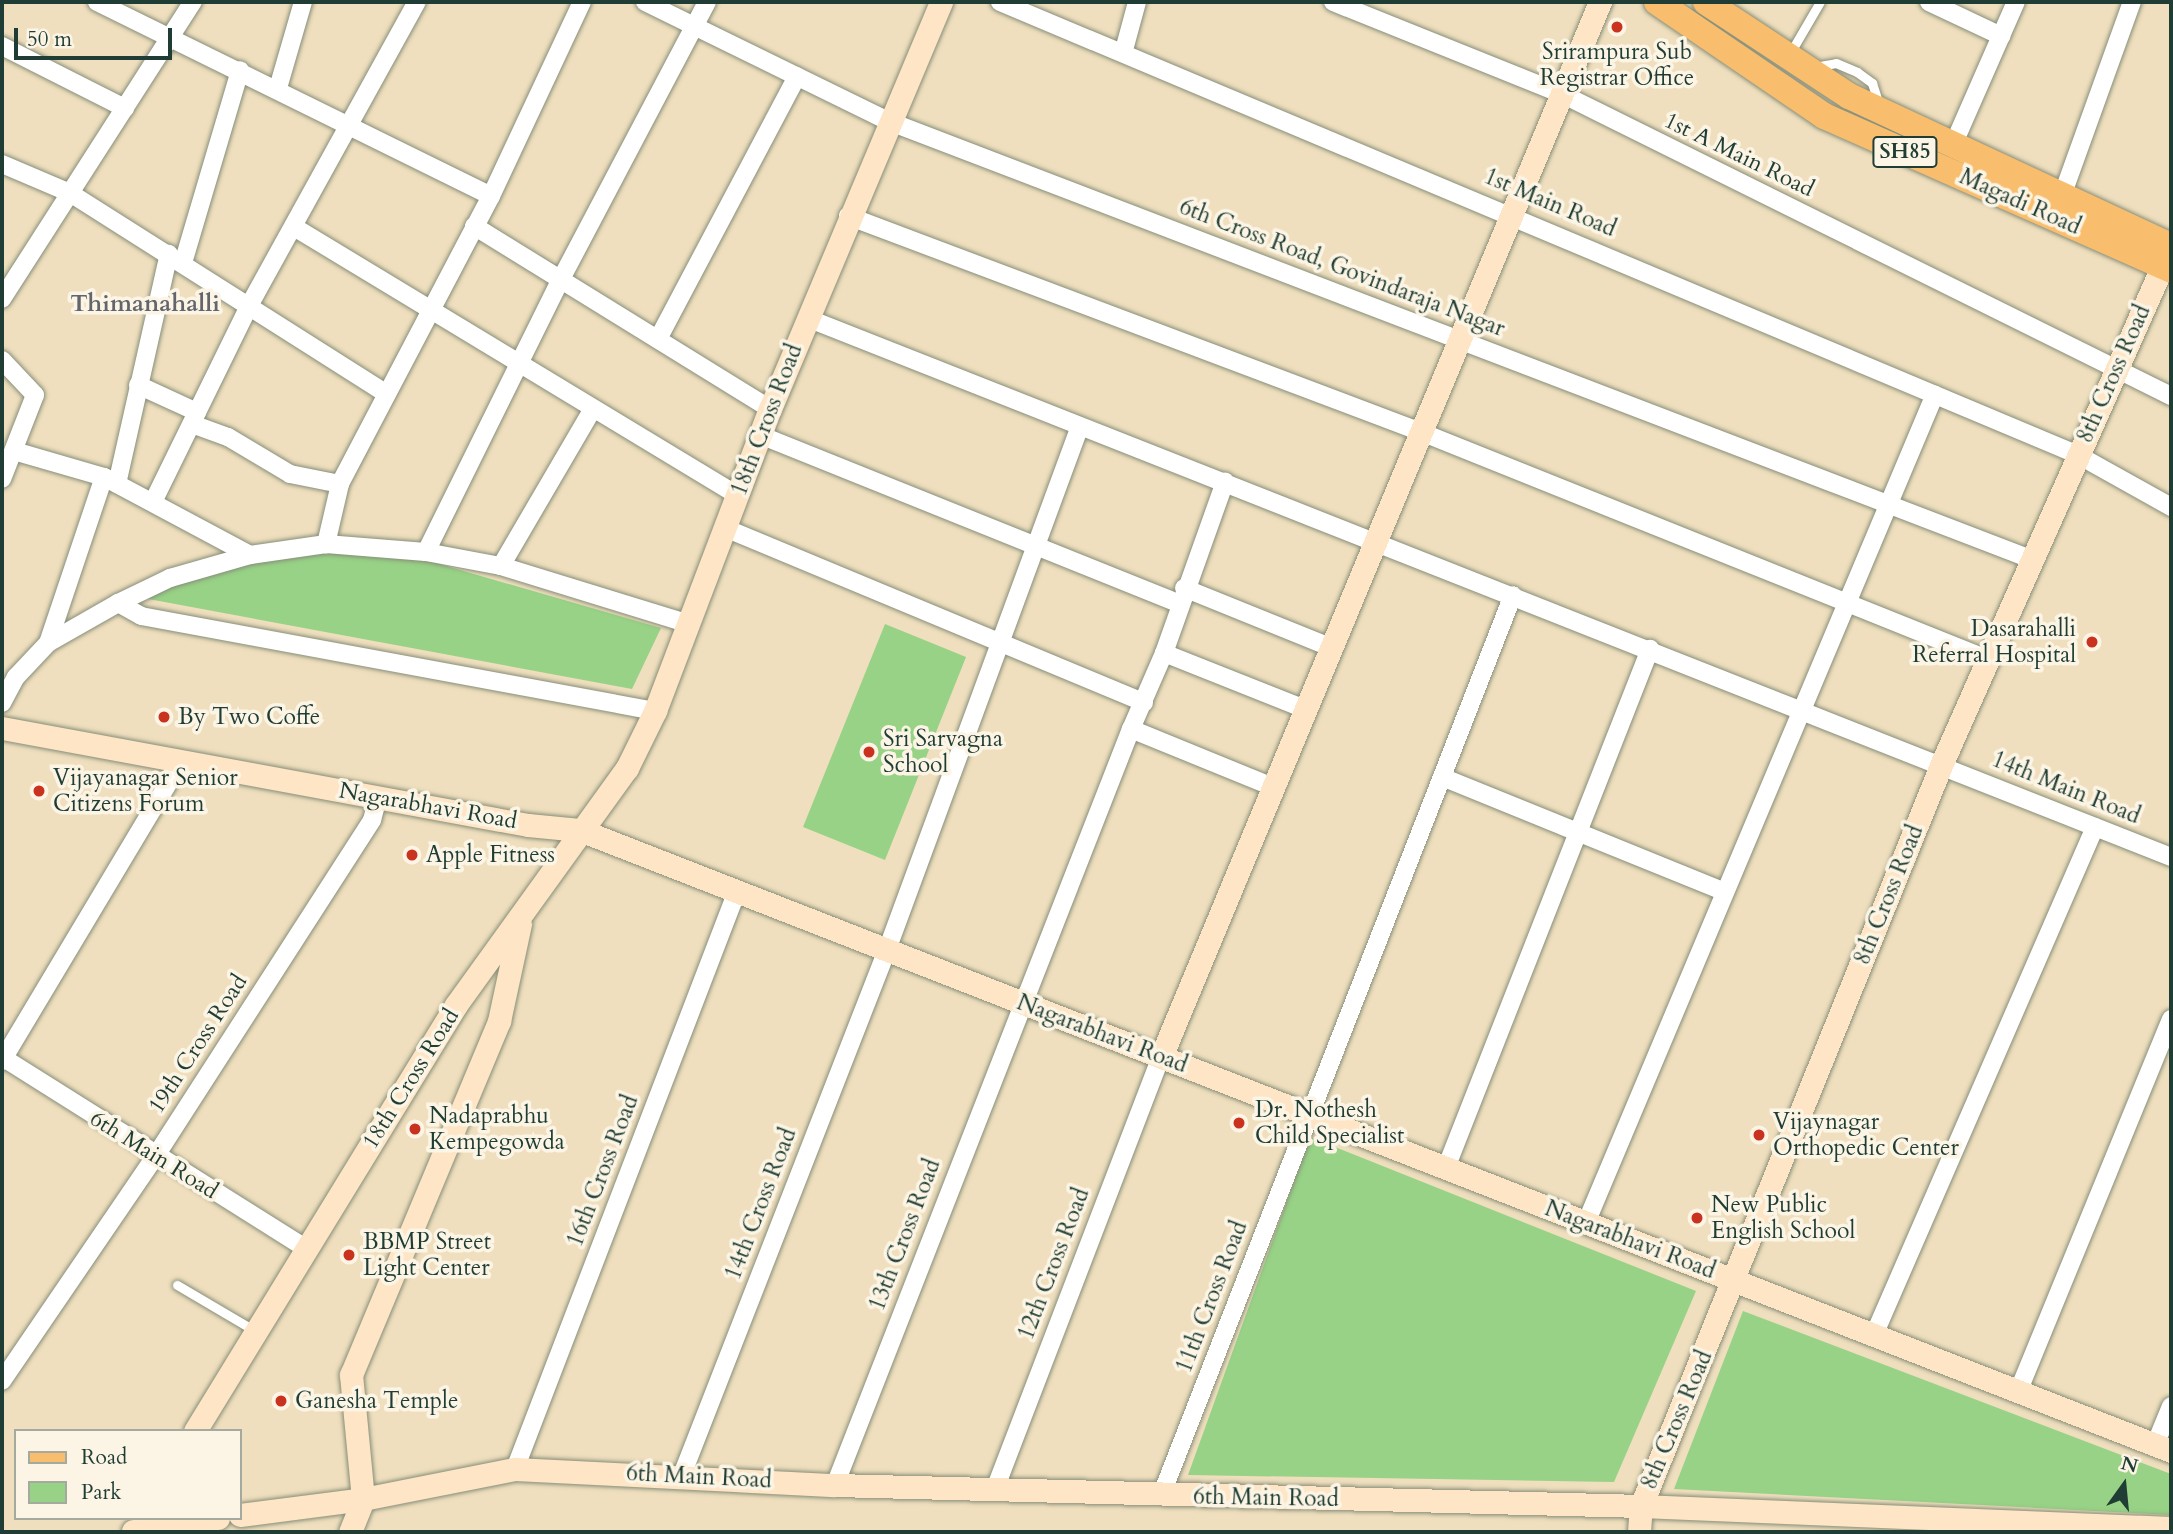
<!DOCTYPE html>
<html>
<head>
<meta charset="utf-8">
<style>
  body { margin:0 }
  #map { position:relative; width:2173px; height:1534px; overflow:hidden; background:#efdfbe; font-family:Cardo,serif }
  div>[style] { position:absolute }
  [style*='--x'] { left:calc(var(--x)*1px); top:calc(var(--y)*1px); width:calc(var(--w)*1px); rotate:calc(var(--a)*1deg) }
  .green>* { inset:0; background:#97d286 }
  .roads { filter:drop-shadow(0 0 2px #878e79) drop-shadow(0 0 2px #878e79) }
  .lane>* { height:9px; margin:-4.5px; padding:0 4.5px; transform-origin:4.5px; border-radius:4.5px; background:#fff }
  .street>* { height:18px; margin:-9px; padding:0 9px; transform-origin:9px; border-radius:9px; background:#fff }
  .secondary>* { height:23px; margin:-11.5px; padding:0 11.5px; transform-origin:11.5px; border-radius:11.5px; background:#fde5c5 }
  .primary>* { height:26px; margin:-13px; padding:0 13px; transform-origin:13px; border-radius:13px; background:#f9be6d }
  .dots>* { width:19px; height:19px; translate:-50% -50%; box-sizing:border-box; border:4px solid #fcf5e5; border-radius:50% }
  span { translate:-50% -50%; white-space:nowrap; text-align:center; line-height:1.15; -webkit-text-stroke:7px #fcf5e5; paint-order:stroke }
  .shield-label span { padding:2px 5px; background:#fcf5e5; border:2px solid; border-radius:5px; -webkit-text-stroke-width:0 }
  .shield-label { font-size:21px; color:#1f3d34; font-weight:700 }
  .poi-label { font-size:23px; color:#1f3d34 }
  .right { translate:-100% -50%; text-align:right }
  .left { translate:0 -50%; text-align:left }
  .street-label { font-size:23px; color:#1f3d34 }
  .neighbourhood-label { font-size:24px; color:#62656b; font-weight:700 }
  .frame { position:absolute; inset:0; border:4px solid #1f3d34; pointer-events:none }
  .legend { position:absolute; left:14px; top:1429px; width:228px; height:91px; box-sizing:border-box; background:#fcf5e5; border:2px solid #a4ab9e; margin:0; padding:9px 12px; list-style:none; font-size:21px; color:#1f3d34 }
  .legend li { display:flex; align-items:center; gap:14px; height:35px }
  .legend b { width:35px; border:2px solid #a4ab9e }
  .north { position:absolute; left:2089px; top:1450px; width:70px; height:70px; -webkit-text-stroke:5px #fcf5e5; paint-order:stroke; rotate:15deg; font-size:19px; font-weight:700; line-height:28px; text-align:center; color:#1f3d34 }
  .north::after { content:''; display:block; margin:auto; width:24px; height:32px; background:#1f3d34; clip-path:polygon(50% 0,100% 100%,50% 72%,0 100%) }
  .scale { position:absolute; left:14px; top:28px; width:158px; height:32px; box-sizing:border-box; border:4px solid #1f3d34; border-top:0; padding-left:9px; font-size:21px; line-height:24px; white-space:nowrap; color:#1f3d34; -webkit-text-stroke:5px #fcf5e5; paint-order:stroke }
</style>
</head>
<body>
<div id="map">
  <div class="green">
    <div style="clip-path:polygon(355px 551px,436px 563px,661px 628px,632px 689px,143px 598px,203px 573px,294px 553px)"></div>
    <div style="clip-path:polygon(885px 624px,966px 657px,885px 860px,803px 827px)"></div>
    <div style="clip-path:polygon(1310px 1137px,1696px 1291px,1614px 1482px,1188px 1475px)"></div>
    <div style="clip-path:polygon(1743px 1311px,2171px 1474px,2171px 1515px,1674px 1489px)"></div>
  </div>
  <div class="roads">
    <div class="lane">
      <div style="--x:1789;--y:55;--w:61;--a:-59.7"></div>
      <div style="--x:1814;--y:67;--w:22;--a:-10"></div>
      <div style="--x:1836;--y:63;--w:23;--a:23"></div>
      <div style="--x:1857;--y:72;--w:19;--a:36"></div>
      <div style="--x:1872;--y:83;--w:22;--a:72"></div>
      <div style="--x:177;--y:1285;--w:91;--a:30.5"></div>
    </div>
    <div class="street">
      <div style="--x:97;--y:2;--w:439;--a:26.2"></div>
      <div style="--x:491;--y:196;--w:325;--a:117.7"></div>
      <div style="--x:340;--y:484;--w:62;--a:103.1"></div>
      <div style="--x:645;--y:2;--w:271;--a:26.1"></div>
      <div style="--x:888;--y:121;--w:1224;--a:20.97"></div>
      <div style="--x:1000;--y:2;--w:1169;--a:22.79"></div>
      <div style="--x:2078;--y:455;--w:107;--a:29.2"></div>
      <div style="--x:1333;--y:2;--w:247;--a:21.9"></div>
      <div style="--x:1562;--y:94;--w:680;--a:26.38"></div>
      <div style="--x:1929;--y:2;--w:80;--a:25.3"></div>
      <div style="--x:2;--y:46;--w:138;--a:26.8"></div>
      <div style="--x:1124;--y:50;--w:50;--a:-74.8"></div>
      <div style="--x:278;--y:88;--w:90;--a:-73.8"></div>
      <div style="--x:1954;--y:143;--w:154;--a:-66.3"></div>
      <div style="--x:2;--y:164;--w:74;--a:23.1"></div>
      <div style="--x:70;--y:193;--w:375;--a:32.4"></div>
      <div style="--x:491;--y:196;--w:214;--a:-64.9"></div>
      <div style="--x:2062;--y:196;--w:206;--a:-70.2"></div>
      <div style="--x:848;--y:216;--w:612;--a:20.65"></div>
      <div style="--x:1421;--y:432;--w:610;--a:21.85"></div>
      <div style="--x:474;--y:226;--w:348;--a:31.7"></div>
      <div style="--x:294;--y:227;--w:518;--a:31.17"></div>
      <div style="--x:183;--y:263;--w:201;--a:-73.5"></div>
      <div style="--x:2;--y:299;--w:353;--a:-57.3"></div>
      <div style="--x:807;--y:318;--w:1467;--a:21.56"></div>
      <div style="--x:658;--y:339;--w:297;--a:-62.1"></div>
      <div style="--x:2;--y:360;--w:48;--a:46.7"></div>
      <div style="--x:35;--y:395;--w:90;--a:111.4"></div>
      <div style="--x:138;--y:385;--w:65;--a:24.6"></div>
      <div style="--x:192;--y:424;--w:38;--a:20"></div>
      <div style="--x:228;--y:437;--w:72;--a:30.8"></div>
      <div style="--x:290;--y:474;--w:51;--a:11.3"></div>
      <div style="--x:760;--y:435;--w:450;--a:21.9"></div>
      <div style="--x:14;--y:451;--w:94;--a:16.1"></div>
      <div style="--x:104;--y:477;--w:166;--a:28.1"></div>
      <div style="--x:117;--y:484;--w:236;--a:-77.3"></div>
      <div style="--x:153;--y:502;--w:220;--a:-63.9"></div>
      <div style="--x:250;--y:304;--w:345;--a:-61.1"></div>
      <div style="--x:725;--y:528;--w:454;--a:22.6"></div>
      <div style="--x:426;--y:552;--w:305;--a:-63.7"></div>
      <div style="--x:561;--y:279;--w:313;--a:-62.2"></div>
      <div style="--x:501;--y:566;--w:181;--a:-59.7"></div>
      <div style="--x:1184;--y:588;--w:157;--a:22"></div>
      <div style="--x:118;--y:603;--w:26;--a:29"></div>
      <div style="--x:141;--y:616;--w:523;--a:10.47"></div>
      <div style="--x:48;--y:643;--w:175;--a:-71.4"></div>
      <div style="--x:1164;--y:653;--w:182;--a:-70.4"></div>
      <div style="--x:2;--y:703;--w:30;--a:-62"></div>
      <div style="--x:16;--y:677;--w:47;--a:-46.7"></div>
      <div style="--x:48;--y:643;--w:81;--a:-29.7"></div>
      <div style="--x:118;--y:603;--w:58;--a:-25.7"></div>
      <div style="--x:170;--y:578;--w:83;--a:-16"></div>
      <div style="--x:250;--y:555;--w:77;--a:-8.2"></div>
      <div style="--x:326;--y:544;--w:100;--a:4.6"></div>
      <div style="--x:426;--y:552;--w:76;--a:10.6"></div>
      <div style="--x:501;--y:566;--w:197;--a:17.1"></div>
      <div style="--x:1131;--y:729;--w:83;--a:-66.5"></div>
      <div style="--x:1164;--y:653;--w:152;--a:21.7"></div>
      <div style="--x:1442;--y:777;--w:305;--a:22.1"></div>
      <div style="--x:2;--y:1057;--w:360;--a:32.2"></div>
      <div style="--x:2;--y:1061;--w:329;--a:-59.1"></div>
      <div style="--x:171;--y:779;--w:20;--a:-75"></div>
      <div style="--x:1446;--y:1168;--w:558;--a:-68.54"></div>
      <div style="--x:1586;--y:1223;--w:899;--a:-67.17"></div>
      <div style="--x:1874;--y:1335;--w:554;--a:-66.49"></div>
      <div style="--x:2;--y:1381;--w:271;--a:-55.7"></div>
      <div style="--x:155;--y:1157;--w:401;--a:-57.2"></div>
      <div style="--x:372;--y:820;--w:24;--a:-75"></div>
      <div style="--x:2018;--y:1392;--w:403;--a:-67.7"></div>
      <div style="--x:2155;--y:1445;--w:42;--a:-67.7"></div>
      <div style="--x:515;--y:1469;--w:619;--a:-68.99"></div>
      <div style="--x:682;--y:1475;--w:564;--a:-68.67"></div>
      <div style="--x:887;--y:950;--w:558;--a:-69.78"></div>
      <div style="--x:835;--y:1485;--w:812;--a:-68.62"></div>
      <div style="--x:1131;--y:729;--w:153;--a:22.2"></div>
      <div style="--x:995;--y:1489;--w:463;--a:-69"></div>
      <div style="--x:1161;--y:1496;--w:967;--a:-68.66"></div>
    </div>
    <div class="secondary">
      <div style="--x:2;--y:728;--w:535;--a:10.45"></div>
      <div style="--x:528;--y:825;--w:52;--a:5.5"></div>
      <div style="--x:580;--y:830;--w:1708;--a:21.32"></div>
      <div style="--x:1161;--y:1057;--w:1143;--a:-67.41"></div>
      <div style="--x:195;--y:1431;--w:500;--a:-58.5"></div>
      <div style="--x:456;--y:1005;--w:292;--a:-54.2"></div>
      <div style="--x:627;--y:768;--w:64;--a:-63.8"></div>
      <div style="--x:655;--y:711;--w:323;--a:-69.2"></div>
      <div style="--x:770;--y:409;--w:441;--a:-67.2"></div>
      <div style="--x:240;--y:1515;--w:124;--a:-7.4"></div>
      <div style="--x:363;--y:1499;--w:155;--a:-11.2"></div>
      <div style="--x:515;--y:1469;--w:320;--a:2.9"></div>
      <div style="--x:835;--y:1485;--w:806;--a:1.49"></div>
      <div style="--x:1641;--y:1506;--w:530;--a:2.38"></div>
      <div style="--x:133;--y:1531;--w:86;--a:-8.7"></div>
      <div style="--x:350;--y:1532;--w:35;--a:-68"></div>
      <div style="--x:363;--y:1499;--w:125;--a:-95.5"></div>
      <div style="--x:351;--y:1375;--w:384;--a:-67.3"></div>
      <div style="--x:499;--y:1021;--w:99;--a:-77.8"></div>
      <div style="--x:1639;--y:1532;--w:26;--a:-86"></div>
      <div style="--x:1641;--y:1506;--w:802;--a:-67.95"></div>
      <div style="--x:1942;--y:763;--w:562;--a:-66.08"></div>
    </div>
    <div class="primary">
      <div style="--x:1657;--y:2;--w:202;--a:34.3"></div>
      <div style="--x:1824;--y:116;--w:380;--a:23.9"></div>
      <div style="--x:1706;--y:2;--w:171;--a:33.3"></div>
      <div style="--x:1849;--y:96;--w:355;--a:25"></div>
    </div>
  </div>
  <div class="dots">
    <div style="left:1617px;top:27px;background:#c8321e"></div>
    <div style="left:2092px;top:642px;background:#c8321e"></div>
    <div style="left:164px;top:717px;background:#c8321e"></div>
    <div style="left:869px;top:752px;background:#c8321e"></div>
    <div style="left:39px;top:791px;background:#c8321e"></div>
    <div style="left:412px;top:855px;background:#c8321e"></div>
    <div style="left:1239px;top:1123px;background:#c8321e"></div>
    <div style="left:415px;top:1129px;background:#c8321e"></div>
    <div style="left:1759px;top:1135px;background:#c8321e"></div>
    <div style="left:1697px;top:1218px;background:#c8321e"></div>
    <div style="left:349px;top:1255px;background:#c8321e"></div>
    <div style="left:281px;top:1401px;background:#c8321e"></div>
  </div>
  <div class="shield-label">
    <span style="left:1905px;top:152px">SH85</span>
  </div>
  <div class="poi-label">
    <span style="left:1617px;top:65px">Srirampura Sub<br>Registrar Office</span>
    <span class="right" style="left:2076px;top:642px">Dasarahalli<br>Referral Hospital</span>
    <span class="left" style="left:178px;top:717px">By Two Coffe</span>
    <span class="left" style="left:883px;top:752px">Sri Sarvagna<br>School</span>
    <span class="left" style="left:53px;top:791px">Vijayanagar Senior<br>Citizens Forum</span>
    <span class="left" style="left:426px;top:855px">Apple Fitness</span>
    <span class="left" style="left:1255px;top:1123px">Dr. Nothesh<br>Child Specialist</span>
    <span class="left" style="left:429px;top:1129px">Nadaprabhu<br>Kempegowda</span>
    <span class="left" style="left:1773px;top:1135px">Vijaynagar<br>Orthopedic Center</span>
    <span class="left" style="left:1711px;top:1218px">New Public<br>English School</span>
    <span class="left" style="left:363px;top:1255px">BBMP Street<br>Light Center</span>
    <span class="left" style="left:295px;top:1401px">Ganesha Temple</span>
  </div>
  <div class="street-label">
    <span style="left:1739px;top:155px;rotate:26deg">1st A Main Road</span>
    <span style="left:2020px;top:202px;rotate:24deg">Magadi Road</span>
    <span style="left:1550px;top:203px;rotate:23deg">1st Main Road</span>
    <span style="left:1342px;top:268px;rotate:21deg">6th Cross Road, Govindaraja Nagar</span>
    <span style="left:2114px;top:374px;rotate:-66deg">8th Cross Road</span>
    <span style="left:767px;top:420px;rotate:-69deg">18th Cross Road</span>
    <span style="left:2066px;top:788px;rotate:22deg">14th Main Road</span>
    <span style="left:428px;top:806px;rotate:10deg">Nagarabhavi Road</span>
    <span style="left:1889px;top:895px;rotate:-68deg">8th Cross Road</span>
    <span style="left:1102px;top:1034px;rotate:21deg">Nagarabhavi Road</span>
    <span style="left:198px;top:1044px;rotate:-57deg">19th Cross Road</span>
    <span style="left:411px;top:1079px;rotate:-58deg">18th Cross Road</span>
    <span style="left:154px;top:1155px;rotate:32deg">6th Main Road</span>
    <span style="left:603px;top:1171px;rotate:-69deg">16th Cross Road</span>
    <span style="left:761px;top:1204px;rotate:-69deg">14th Cross Road</span>
    <span style="left:905px;top:1235px;rotate:-69deg">13th Cross Road</span>
    <span style="left:1630px;top:1240px;rotate:21deg">Nagarabhavi Road</span>
    <span style="left:1054px;top:1264px;rotate:-69deg">12th Cross Road</span>
    <span style="left:1212px;top:1297px;rotate:-69deg">11th Cross Road</span>
    <span style="left:1677px;top:1420px;rotate:-67deg">8th Cross Road</span>
    <span style="left:699px;top:1477px;rotate:3deg">6th Main Road</span>
    <span style="left:1266px;top:1498px;rotate:1deg">6th Main Road</span>
  </div>
  <div class="neighbourhood-label">
    <span style="left:145px;top:304px">Thimanahalli</span>
  </div>
  <div class="frame"></div>
  <ul class="legend">
  <li><b style="height:9px;background:#f9be6d"></b>Road</li>
  <li><b style="height:19px;background:#97d286"></b>Park</li>
  </ul>
  <div class="north">N</div>
  <div class="scale">50 m</div>
</div>
</body>
</html>
